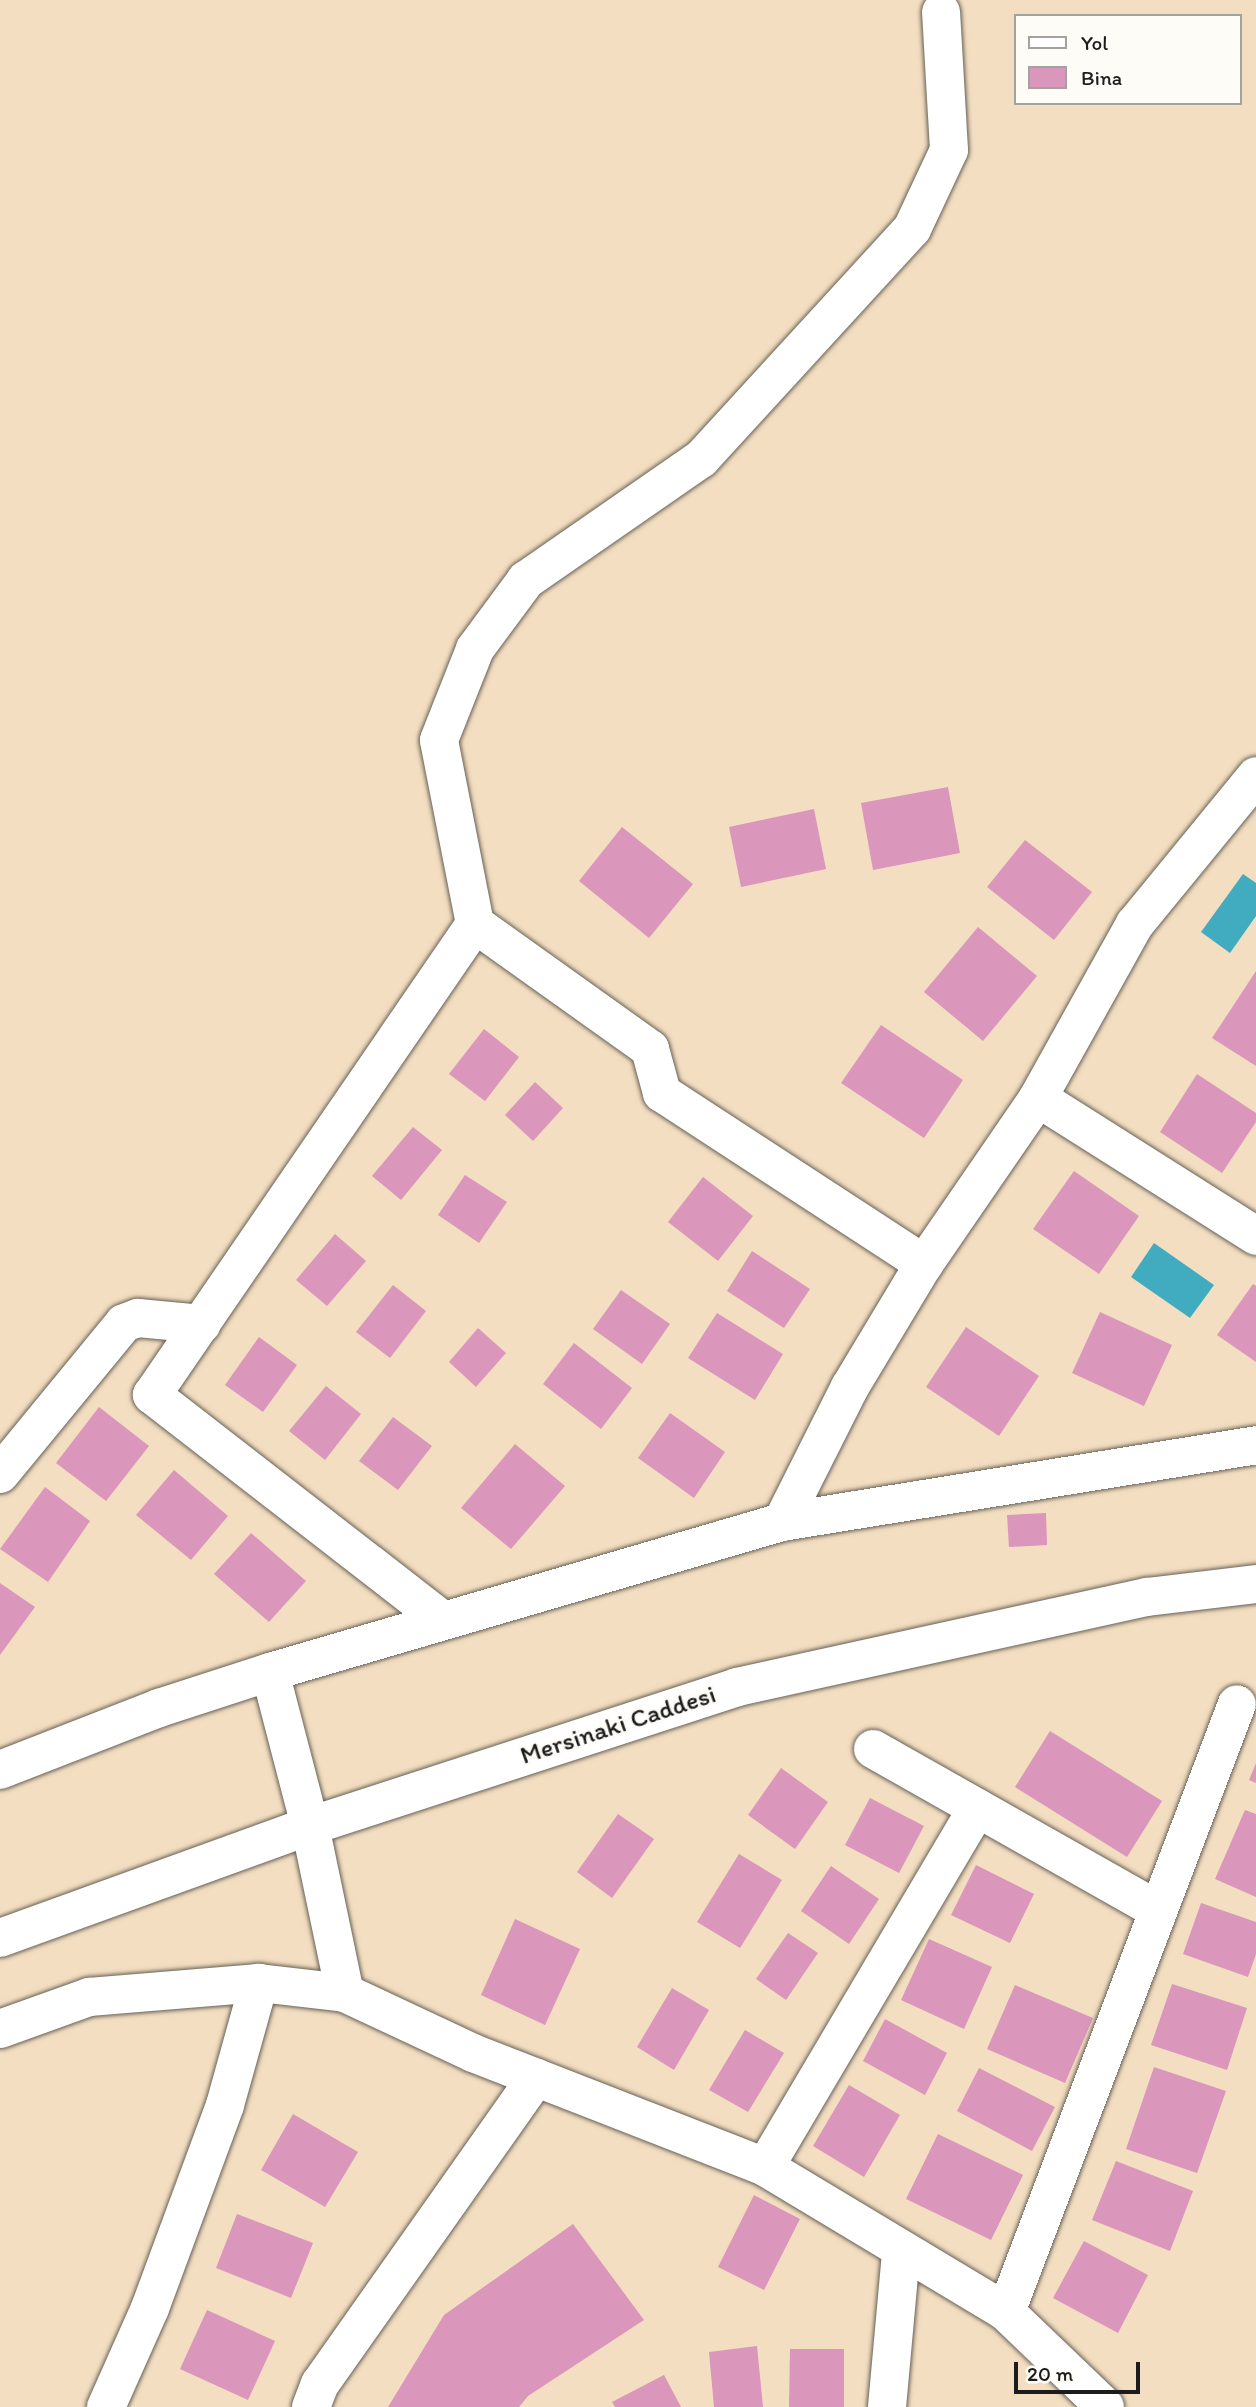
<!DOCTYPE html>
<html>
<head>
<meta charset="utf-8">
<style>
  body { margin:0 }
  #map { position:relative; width:1256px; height:2407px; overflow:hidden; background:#f3dec1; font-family:Itim,sans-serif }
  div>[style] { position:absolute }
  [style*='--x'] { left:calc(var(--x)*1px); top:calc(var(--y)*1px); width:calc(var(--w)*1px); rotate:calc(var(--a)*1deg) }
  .water>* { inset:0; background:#41acbf }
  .building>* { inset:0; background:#da96bb }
  .roads { filter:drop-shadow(0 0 2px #676056) drop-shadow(0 0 2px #676056) }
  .minor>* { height:38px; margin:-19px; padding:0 19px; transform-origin:19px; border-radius:19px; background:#fff }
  span { translate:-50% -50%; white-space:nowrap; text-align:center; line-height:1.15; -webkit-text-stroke:6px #fdfcf7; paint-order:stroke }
  .street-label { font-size:26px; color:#1c1c1c }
  .legend { position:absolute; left:1014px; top:14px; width:228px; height:91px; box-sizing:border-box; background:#fdfcf7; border:2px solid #a3a29f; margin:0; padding:9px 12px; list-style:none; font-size:21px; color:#1c1c1c }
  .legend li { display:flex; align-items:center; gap:14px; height:35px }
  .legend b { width:35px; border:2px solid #a3a29f }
  .scale { position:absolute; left:1014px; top:2362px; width:126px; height:32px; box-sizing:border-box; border:4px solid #1c1c1c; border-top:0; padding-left:9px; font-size:21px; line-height:24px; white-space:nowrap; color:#1c1c1c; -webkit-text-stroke:5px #fdfcf7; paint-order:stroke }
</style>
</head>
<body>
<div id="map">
  <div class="water">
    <div style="clip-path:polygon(1243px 874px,1256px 883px,1256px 916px,1230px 953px,1201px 932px)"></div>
    <div style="clip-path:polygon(1154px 1243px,1214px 1285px,1190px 1318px,1131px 1277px)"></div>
  </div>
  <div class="building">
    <div style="clip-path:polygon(948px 787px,960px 853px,873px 870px,861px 803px)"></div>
    <div style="clip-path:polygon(814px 809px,826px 869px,741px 887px,729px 827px)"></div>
    <div style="clip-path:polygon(622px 827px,693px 884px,649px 938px,579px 881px)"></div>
    <div style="clip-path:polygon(1025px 840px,1092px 892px,1054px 940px,987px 887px)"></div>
    <div style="clip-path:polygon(978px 927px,1037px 976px,983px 1041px,924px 992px)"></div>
    <div style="clip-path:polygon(1256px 971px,1256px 1066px,1212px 1038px)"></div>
    <div style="clip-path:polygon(881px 1025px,963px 1080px,924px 1138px,841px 1083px)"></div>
    <div style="clip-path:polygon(484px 1029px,519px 1057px,485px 1101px,449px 1074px)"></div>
    <div style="clip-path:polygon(1197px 1074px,1256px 1113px,1256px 1122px,1222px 1173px,1160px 1132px)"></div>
    <div style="clip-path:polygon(535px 1082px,563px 1108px,533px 1141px,505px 1115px)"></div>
    <div style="clip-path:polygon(413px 1127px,442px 1150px,401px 1200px,372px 1176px)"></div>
    <div style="clip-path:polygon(1074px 1171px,1139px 1216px,1099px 1274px,1033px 1229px)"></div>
    <div style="clip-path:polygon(465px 1175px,507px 1202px,479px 1243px,438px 1215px)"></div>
    <div style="clip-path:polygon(703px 1177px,753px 1216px,718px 1261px,668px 1222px)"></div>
    <div style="clip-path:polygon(335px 1234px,366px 1261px,327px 1306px,296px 1280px)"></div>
    <div style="clip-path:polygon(752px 1251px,810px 1289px,784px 1328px,727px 1291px)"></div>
    <div style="clip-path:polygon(1253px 1284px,1256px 1286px,1256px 1362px,1217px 1335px)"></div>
    <div style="clip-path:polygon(393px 1285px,426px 1311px,390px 1358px,356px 1332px)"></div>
    <div style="clip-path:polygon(621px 1290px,670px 1324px,642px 1364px,593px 1329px)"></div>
    <div style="clip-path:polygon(1100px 1312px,1172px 1345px,1144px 1406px,1072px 1373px)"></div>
    <div style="clip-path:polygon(717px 1313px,783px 1354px,755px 1400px,688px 1358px)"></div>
    <div style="clip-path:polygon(966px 1327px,1039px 1376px,999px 1436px,926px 1387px)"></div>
    <div style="clip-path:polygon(478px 1328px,506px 1353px,476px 1387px,449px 1362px)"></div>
    <div style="clip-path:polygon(259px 1337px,297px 1365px,263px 1412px,225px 1385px)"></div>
    <div style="clip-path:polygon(574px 1343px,632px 1388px,601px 1429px,543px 1384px)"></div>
    <div style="clip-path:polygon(326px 1386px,361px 1414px,325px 1460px,289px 1431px)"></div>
    <div style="clip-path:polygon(99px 1407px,149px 1446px,106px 1501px,56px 1463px)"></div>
    <div style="clip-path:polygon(670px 1413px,725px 1452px,694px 1498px,638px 1458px)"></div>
    <div style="clip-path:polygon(393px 1417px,432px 1446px,398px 1490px,359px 1461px)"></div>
    <div style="clip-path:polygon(515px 1444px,565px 1486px,511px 1549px,461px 1508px)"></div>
    <div style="clip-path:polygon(174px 1470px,228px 1516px,191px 1560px,136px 1515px)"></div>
    <div style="clip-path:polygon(45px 1487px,90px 1521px,48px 1582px,0 1549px)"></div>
    <div style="clip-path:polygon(1046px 1513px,1047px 1545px,1009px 1547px,1007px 1515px)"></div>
    <div style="clip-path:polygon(251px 1533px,306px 1581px,269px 1622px,214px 1574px)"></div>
    <div style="clip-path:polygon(0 1583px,35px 1607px,0 1655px)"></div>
    <div style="clip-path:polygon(1050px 1731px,1162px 1801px,1127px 1857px,1015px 1787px)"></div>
    <div style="clip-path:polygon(1256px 1763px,1256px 1783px,1249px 1780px)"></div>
    <div style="clip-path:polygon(781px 1768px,828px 1802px,795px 1849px,748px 1815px)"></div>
    <div style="clip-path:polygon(870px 1798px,924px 1826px,899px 1873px,845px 1845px)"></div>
    <div style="clip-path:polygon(1245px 1810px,1256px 1814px,1256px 1897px,1215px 1879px)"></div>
    <div style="clip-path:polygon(618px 1814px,654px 1839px,612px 1898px,577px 1872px)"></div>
    <div style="clip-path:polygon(739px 1854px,782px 1880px,740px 1948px,697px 1922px)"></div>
    <div style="clip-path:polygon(976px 1865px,1034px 1894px,1010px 1943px,951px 1915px)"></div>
    <div style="clip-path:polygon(831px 1866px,879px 1899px,849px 1944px,801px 1911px)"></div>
    <div style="clip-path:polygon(1201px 1903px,1256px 1922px,1256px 1954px,1248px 1977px,1183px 1954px)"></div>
    <div style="clip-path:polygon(515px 1919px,580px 1949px,545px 2025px,481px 1995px)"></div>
    <div style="clip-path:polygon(788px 1933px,818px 1953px,786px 2000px,756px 1979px)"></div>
    <div style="clip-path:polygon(929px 1939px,992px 1967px,964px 2029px,901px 2000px)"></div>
    <div style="clip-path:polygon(1172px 1984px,1247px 2008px,1227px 2070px,1151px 2045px)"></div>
    <div style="clip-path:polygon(1015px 1985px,1093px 2018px,1065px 2083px,987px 2049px)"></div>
    <div style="clip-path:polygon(672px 1988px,709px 2010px,674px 2070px,637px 2047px)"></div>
    <div style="clip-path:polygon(885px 2019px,947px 2053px,925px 2095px,863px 2061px)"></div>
    <div style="clip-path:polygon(745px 2030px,784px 2053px,748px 2112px,709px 2090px)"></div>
    <div style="clip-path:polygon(1154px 2067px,1226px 2091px,1197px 2173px,1126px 2149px)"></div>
    <div style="clip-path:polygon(979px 2068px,1055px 2107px,1032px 2151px,957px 2111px)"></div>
    <div style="clip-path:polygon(849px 2085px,900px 2115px,864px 2177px,813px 2146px)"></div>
    <div style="clip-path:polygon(293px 2114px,358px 2152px,325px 2207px,261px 2170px)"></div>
    <div style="clip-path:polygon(938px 2134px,1023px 2175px,991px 2240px,906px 2199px)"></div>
    <div style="clip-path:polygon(1116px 2161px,1193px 2191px,1170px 2251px,1092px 2220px)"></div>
    <div style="clip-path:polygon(754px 2195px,800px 2219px,764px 2290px,718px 2267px)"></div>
    <div style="clip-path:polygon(237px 2214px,313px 2243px,291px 2298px,216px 2268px)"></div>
    <div style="clip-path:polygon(573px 2224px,644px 2320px,528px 2396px,519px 2407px,388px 2407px,444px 2315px)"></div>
    <div style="clip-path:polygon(1084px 2241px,1148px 2275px,1118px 2333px,1053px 2298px)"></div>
    <div style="clip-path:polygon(207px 2310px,275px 2341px,248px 2400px,180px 2369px)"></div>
    <div style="clip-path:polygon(757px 2346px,763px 2407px,714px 2407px,709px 2352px)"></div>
    <div style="clip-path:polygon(790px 2349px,844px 2349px,844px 2407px,789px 2407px)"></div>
    <div style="clip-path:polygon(664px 2375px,681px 2407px,615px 2407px,612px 2402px)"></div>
  </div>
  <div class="roads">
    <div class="minor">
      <div style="--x:475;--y:924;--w:215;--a:35.5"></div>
      <div style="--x:650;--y:1049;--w:46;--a:74.7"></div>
      <div style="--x:662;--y:1093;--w:313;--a:33.1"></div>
      <div style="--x:1038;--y:1098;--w:258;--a:32.3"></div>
      <div style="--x:0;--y:1474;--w:195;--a:-50.6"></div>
      <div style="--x:124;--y:1323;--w:15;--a:-20"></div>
      <div style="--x:138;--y:1318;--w:64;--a:5.4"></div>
      <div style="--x:782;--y:1522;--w:151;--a:-63.3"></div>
      <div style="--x:850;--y:1387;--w:144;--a:-59"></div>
      <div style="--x:924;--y:1264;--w:201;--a:-55.5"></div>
      <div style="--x:1038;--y:1098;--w:199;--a:-60.9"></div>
      <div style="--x:1135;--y:924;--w:191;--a:-50.7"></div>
      <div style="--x:441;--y:1619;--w:366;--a:-142.2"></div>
      <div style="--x:152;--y:1395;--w:571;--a:-55.56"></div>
      <div style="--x:475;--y:924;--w:187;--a:-101.1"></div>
      <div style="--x:439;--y:740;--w:98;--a:-68.4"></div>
      <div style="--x:475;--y:649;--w:86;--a:-53.5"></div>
      <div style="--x:526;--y:580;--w:213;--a:-34.7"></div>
      <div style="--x:701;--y:459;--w:312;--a:-47.5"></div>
      <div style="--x:912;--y:229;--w:87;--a:-64.9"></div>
      <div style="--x:949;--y:150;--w:138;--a:-93.3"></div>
      <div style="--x:270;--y:1672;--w:159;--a:75.4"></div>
      <div style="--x:310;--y:1826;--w:171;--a:78.2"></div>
      <div style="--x:345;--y:1993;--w:141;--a:25.1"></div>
      <div style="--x:473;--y:2053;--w:313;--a:21.3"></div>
      <div style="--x:765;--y:2167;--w:281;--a:31"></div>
      <div style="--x:1006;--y:2312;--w:137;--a:43.8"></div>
      <div style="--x:873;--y:1749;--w:327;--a:29.5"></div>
      <div style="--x:0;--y:1770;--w:171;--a:-21.3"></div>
      <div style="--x:159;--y:1708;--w:117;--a:-18"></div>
      <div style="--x:270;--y:1672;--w:534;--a:-16.33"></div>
      <div style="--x:782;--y:1522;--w:480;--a:-9.2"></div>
      <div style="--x:0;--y:1938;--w:330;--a:-19.9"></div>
      <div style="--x:310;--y:1826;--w:449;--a:-18"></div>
      <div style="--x:737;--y:1687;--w:420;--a:-12.4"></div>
      <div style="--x:1147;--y:1597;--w:110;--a:-6.8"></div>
      <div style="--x:0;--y:2029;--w:95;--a:-19.8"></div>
      <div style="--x:89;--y:1997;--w:171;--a:-4.7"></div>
      <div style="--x:765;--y:2167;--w:417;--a:-59.4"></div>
      <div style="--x:1006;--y:2312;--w:650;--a:-69.2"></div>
      <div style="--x:106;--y:2407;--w:108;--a:-66"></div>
      <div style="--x:150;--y:2308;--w:216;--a:-69.7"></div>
      <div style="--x:225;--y:2105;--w:127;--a:-74.4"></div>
      <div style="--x:259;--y:1983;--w:87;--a:6.6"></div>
      <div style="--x:311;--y:2407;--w:25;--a:-69"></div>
      <div style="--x:320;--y:2384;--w:375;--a:-54.8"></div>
      <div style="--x:887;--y:2407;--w:156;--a:-84.8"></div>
    </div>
  </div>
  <div class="street-label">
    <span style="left:618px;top:1725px;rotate:-18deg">Mersinaki Caddesi</span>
  </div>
  <ul class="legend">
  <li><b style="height:9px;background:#fff"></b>Yol</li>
  <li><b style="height:19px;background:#da96bb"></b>Bina</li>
  </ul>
  <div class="scale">20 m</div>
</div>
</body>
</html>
